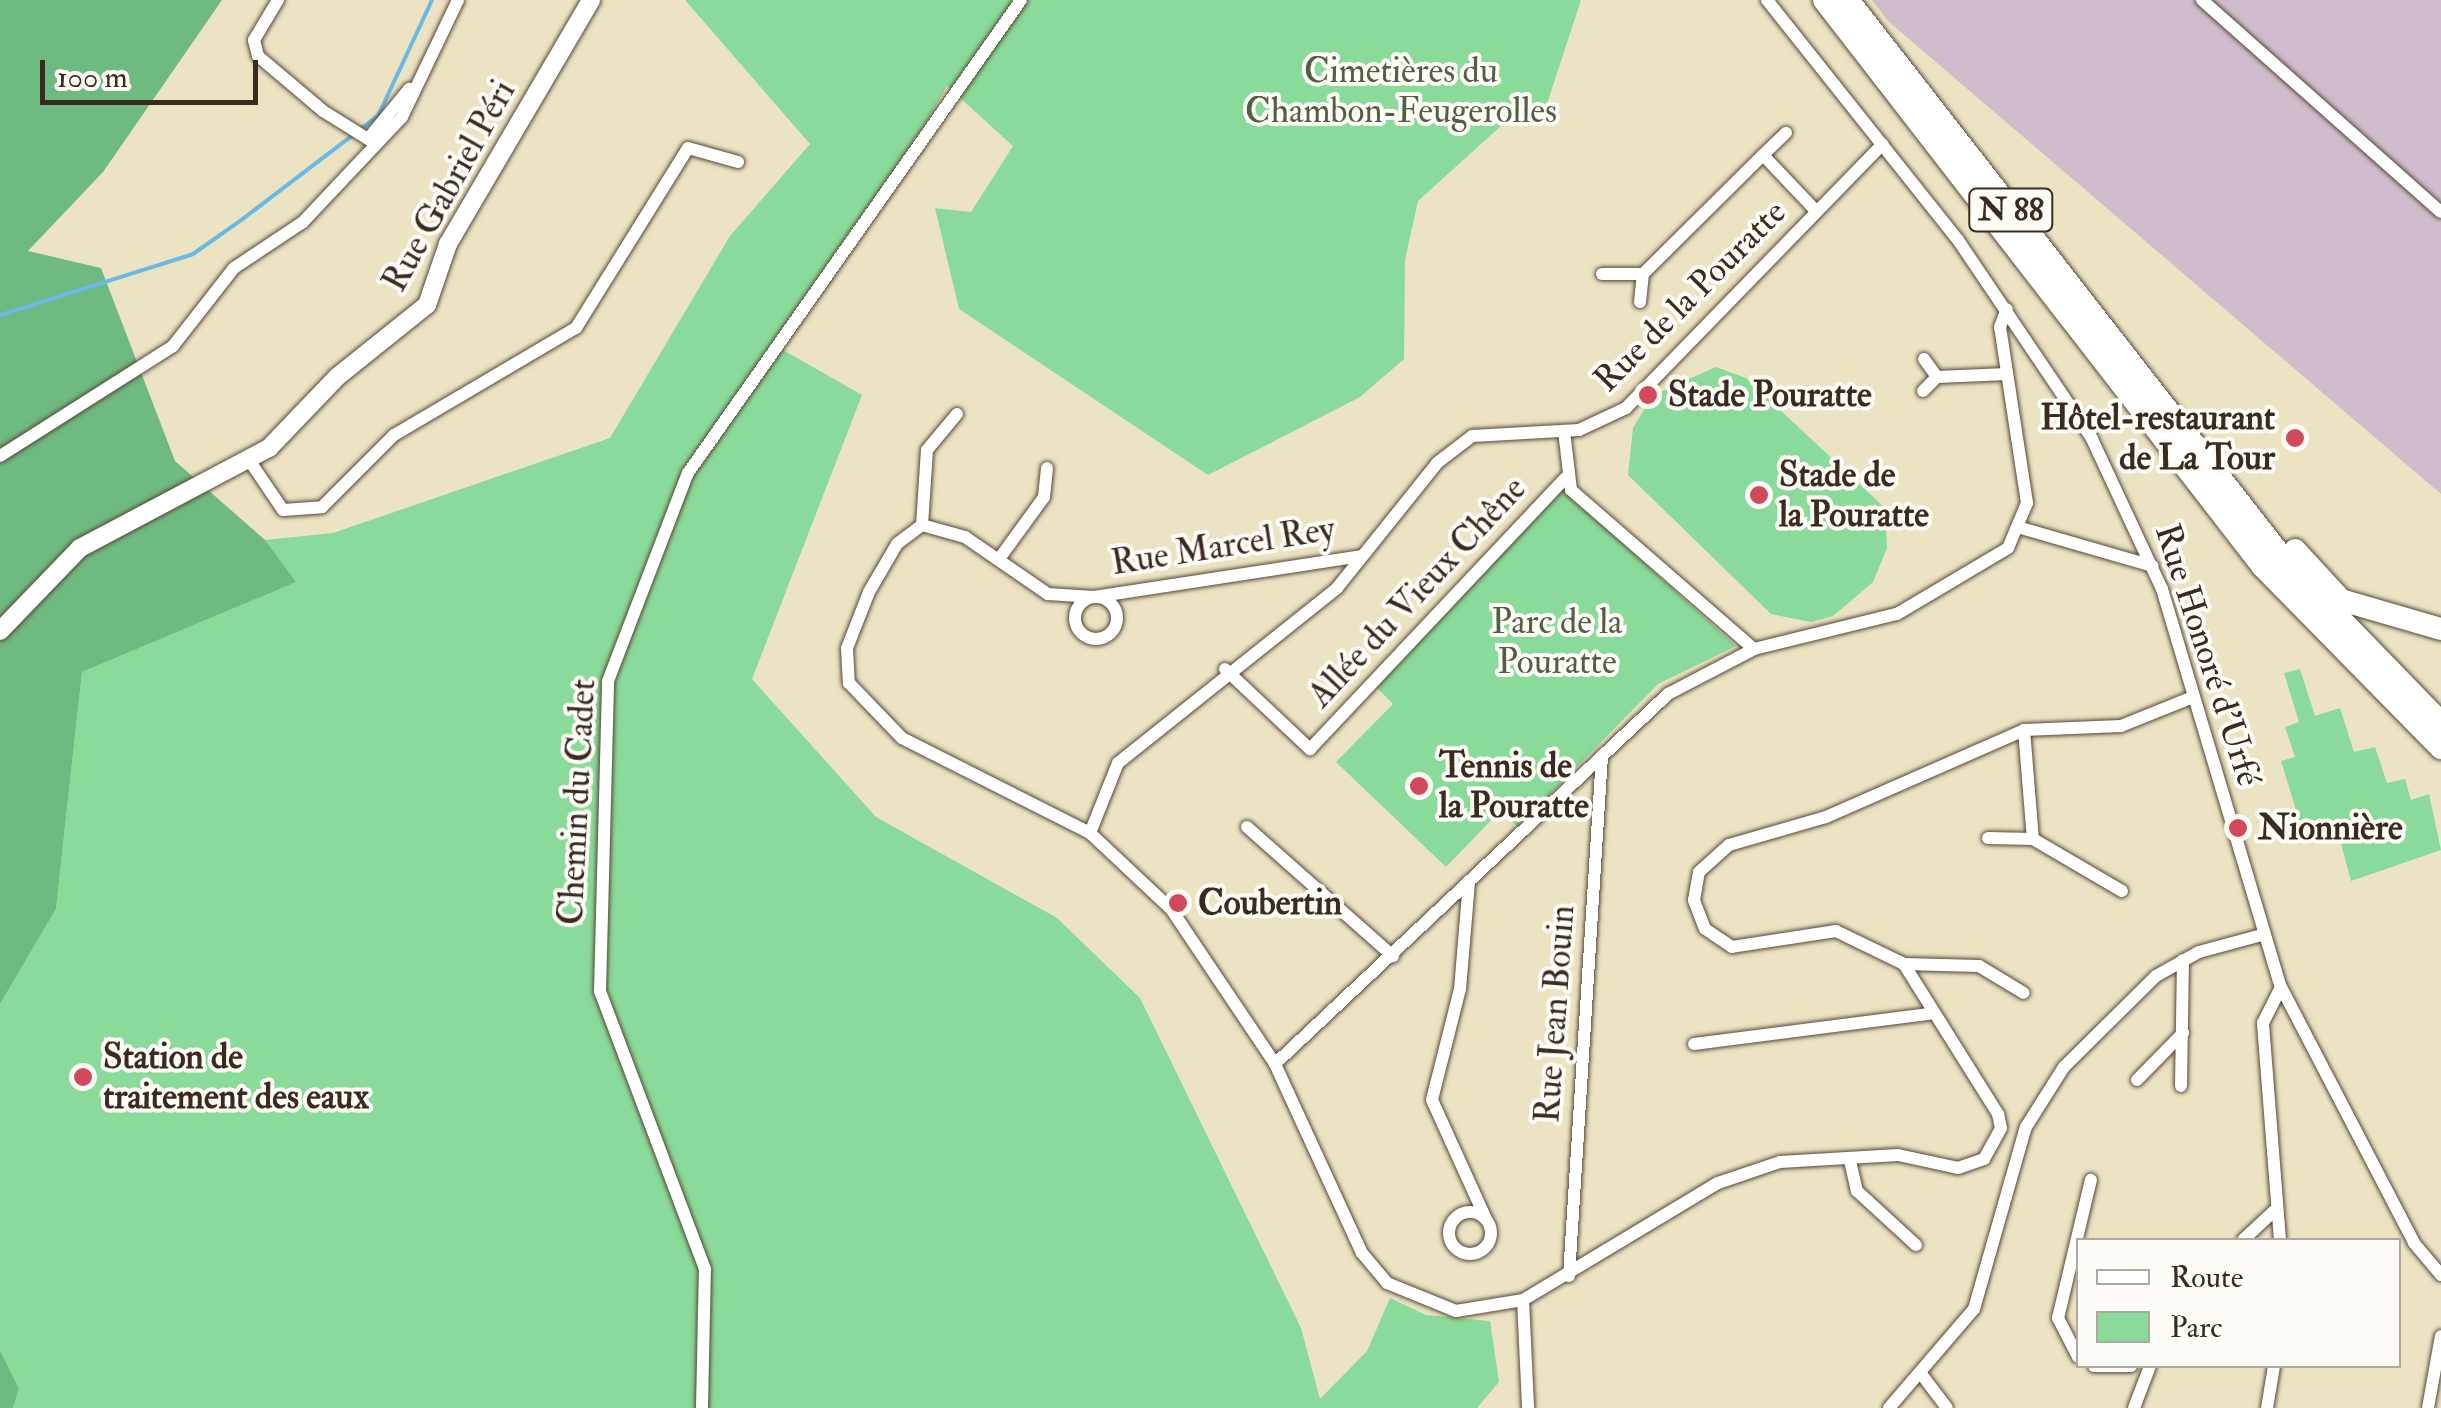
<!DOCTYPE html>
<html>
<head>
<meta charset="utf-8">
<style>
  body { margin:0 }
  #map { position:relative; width:2441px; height:1408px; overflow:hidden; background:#ece3c3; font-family:"IM FELL Double Pica",serif }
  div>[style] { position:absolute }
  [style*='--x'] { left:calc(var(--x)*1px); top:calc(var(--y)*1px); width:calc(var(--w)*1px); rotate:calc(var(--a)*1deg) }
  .industrial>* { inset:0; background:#d0bdcc }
  .green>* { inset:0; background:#8ada99 }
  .forest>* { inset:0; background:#6fba81 }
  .stream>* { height:4px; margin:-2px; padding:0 2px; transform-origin:2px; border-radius:2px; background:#6abae5 }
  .roads { filter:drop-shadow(0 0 2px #564637) drop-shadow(0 0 2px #564637) }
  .street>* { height:12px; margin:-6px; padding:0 6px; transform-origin:6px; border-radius:6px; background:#fff }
  .street>.ring { margin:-6px; padding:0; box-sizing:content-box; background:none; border:12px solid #fff; border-radius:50% }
  .secondary>* { height:18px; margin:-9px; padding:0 9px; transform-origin:9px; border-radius:9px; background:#fff }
  .highway>* { height:22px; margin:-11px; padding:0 11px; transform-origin:11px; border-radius:11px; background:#fff }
  .dots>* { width:28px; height:28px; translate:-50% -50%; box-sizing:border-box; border:5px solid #fdfcf7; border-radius:50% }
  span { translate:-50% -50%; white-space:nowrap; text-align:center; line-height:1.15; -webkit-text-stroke:8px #fdfcf7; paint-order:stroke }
  .shield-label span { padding:2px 8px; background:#fdfcf7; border:2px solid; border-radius:8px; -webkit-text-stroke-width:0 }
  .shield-label { font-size:32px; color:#3b2a1e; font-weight:700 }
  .park-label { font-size:35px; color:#535f43 }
  .street-label { font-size:35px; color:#3b2a1e }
  .poi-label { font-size:35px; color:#3b2a1e; font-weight:700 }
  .left { translate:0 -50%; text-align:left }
  .right { translate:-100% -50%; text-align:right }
  .legend { position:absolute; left:2076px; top:1238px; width:325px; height:130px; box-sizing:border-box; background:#fdfcf7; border:2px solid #afa8a0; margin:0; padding:12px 18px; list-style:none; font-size:30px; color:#3b2a1e }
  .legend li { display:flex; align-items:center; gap:20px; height:50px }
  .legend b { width:50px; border:2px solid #afa8a0 }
  .scale { position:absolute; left:40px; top:60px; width:218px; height:45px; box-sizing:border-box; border:5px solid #3b2a1e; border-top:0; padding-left:12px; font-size:30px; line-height:35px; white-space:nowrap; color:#3b2a1e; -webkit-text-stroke:8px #fdfcf7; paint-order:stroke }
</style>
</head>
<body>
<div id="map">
  <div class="industrial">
    <div style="clip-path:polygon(1872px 0,2441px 0,2441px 494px,1888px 21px)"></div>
  </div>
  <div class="green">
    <div style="clip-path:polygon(685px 0,1581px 0,1543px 116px,1523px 106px,1418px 201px,1405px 260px,1404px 359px,1360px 397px,1208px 475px,959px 309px,935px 208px,971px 212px,1013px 146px,947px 86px,882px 201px,776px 346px,862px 395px,752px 679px,876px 817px,1057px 918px,1140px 998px,1301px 1328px,1320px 1399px,1367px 1351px,1390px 1298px,1426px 1315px,1490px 1321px,1499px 1382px,1477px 1408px,13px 1408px,19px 1389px,0 1350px,0 1004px,56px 909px,82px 672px,295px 582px,265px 540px,333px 533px,610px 438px,730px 236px,810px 144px)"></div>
    <div style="clip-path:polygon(1716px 367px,1746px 378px,1885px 508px,1887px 548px,1873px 582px,1833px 616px,1811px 622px,1771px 614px,1628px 475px,1633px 428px,1653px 395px)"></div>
    <div style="clip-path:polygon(1562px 489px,1736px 646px,1658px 684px,1518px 827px,1500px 811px,1446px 867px,1336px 762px,1393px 704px,1375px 686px)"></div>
    <div style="clip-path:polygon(2300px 669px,2315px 716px,2340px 708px,2354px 752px,2375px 747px,2387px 783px,2405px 779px,2411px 800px,2429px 794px,2441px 850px,2351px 881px,2339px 836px,2306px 842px,2281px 761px,2295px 757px,2285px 727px,2299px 722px,2284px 673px)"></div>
  </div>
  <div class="forest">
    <div style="clip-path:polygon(0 0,222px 0,103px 172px,28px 251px,101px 268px,175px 461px,265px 540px,296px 582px,82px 672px,56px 909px,0 1004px)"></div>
    <div style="clip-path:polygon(0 1350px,19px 1389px,13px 1408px,0 1408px)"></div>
  </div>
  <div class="stream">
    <div style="--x:0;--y:315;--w:202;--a:-17.5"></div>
    <div style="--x:193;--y:254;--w:62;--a:-35.2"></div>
    <div style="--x:244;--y:218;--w:168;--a:-37.3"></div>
    <div style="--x:378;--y:116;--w:128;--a:-65"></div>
  </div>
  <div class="roads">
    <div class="street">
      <div style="--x:278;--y:0;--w:47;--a:121"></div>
      <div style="--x:254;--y:40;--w:16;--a:76"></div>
      <div style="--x:258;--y:56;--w:85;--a:40.2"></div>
      <div style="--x:323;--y:111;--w:53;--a:31.9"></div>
      <div style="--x:368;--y:139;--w:65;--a:-50.6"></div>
      <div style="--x:1767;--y:0;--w:307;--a:51.5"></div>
      <div style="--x:1958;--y:240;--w:240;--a:56"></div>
      <div style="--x:2092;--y:439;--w:166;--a:65"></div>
      <div style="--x:2162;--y:589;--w:415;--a:73.4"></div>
      <div style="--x:2281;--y:987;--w:288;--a:62.5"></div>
      <div style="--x:2414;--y:1243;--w:42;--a:49.8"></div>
      <div style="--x:2202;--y:0;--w:319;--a:41.6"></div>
      <div style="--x:1763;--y:155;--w:32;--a:-44"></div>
      <div style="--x:1602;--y:274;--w:41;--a:0"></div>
      <div style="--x:1643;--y:274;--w:169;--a:-44.8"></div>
      <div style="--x:1763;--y:155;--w:77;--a:46.6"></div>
      <div style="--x:1640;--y:302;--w:28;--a:-84"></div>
      <div style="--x:1924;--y:359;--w:22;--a:54"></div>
      <div style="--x:1923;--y:391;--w:20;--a:-45"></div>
      <div style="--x:1937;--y:377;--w:70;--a:-2.5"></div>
      <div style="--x:957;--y:414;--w:47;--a:129.8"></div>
      <div style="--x:927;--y:450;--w:75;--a:93.8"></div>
      <div style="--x:922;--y:525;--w:45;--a:15.6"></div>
      <div style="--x:965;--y:537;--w:101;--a:34.5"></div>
      <div style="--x:1048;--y:594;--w:46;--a:3.7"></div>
      <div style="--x:1094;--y:597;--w:270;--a:-8.7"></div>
      <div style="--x:1564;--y:431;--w:59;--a:83.2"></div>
      <div style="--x:1571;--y:490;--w:242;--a:41"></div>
      <div style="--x:0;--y:456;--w:205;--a:-32.4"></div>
      <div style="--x:173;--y:346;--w:99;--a:-52"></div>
      <div style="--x:234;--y:268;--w:83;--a:-33.7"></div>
      <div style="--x:303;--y:222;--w:144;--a:-46.7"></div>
      <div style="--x:402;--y:117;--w:130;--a:-64.4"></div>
      <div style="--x:249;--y:460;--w:60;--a:55.8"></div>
      <div style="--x:283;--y:510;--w:39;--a:-4"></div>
      <div style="--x:322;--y:507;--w:102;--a:-45"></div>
      <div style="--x:394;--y:435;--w:211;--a:-30.5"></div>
      <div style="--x:576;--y:328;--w:212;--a:-58.1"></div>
      <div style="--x:688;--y:148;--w:52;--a:15.6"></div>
      <div style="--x:922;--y:525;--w:31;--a:143"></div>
      <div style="--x:897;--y:544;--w:56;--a:120.3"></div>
      <div style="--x:869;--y:592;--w:60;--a:111.4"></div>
      <div style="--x:847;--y:648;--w:35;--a:87"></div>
      <div style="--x:849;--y:683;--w:76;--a:46.1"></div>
      <div style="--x:902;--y:738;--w:211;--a:26.8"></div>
      <div style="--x:1090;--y:833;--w:111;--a:43.2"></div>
      <div style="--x:1171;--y:909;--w:187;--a:56.1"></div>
      <div style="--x:1275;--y:1064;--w:208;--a:65.3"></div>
      <div style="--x:1362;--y:1253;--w:39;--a:50"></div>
      <div style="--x:1387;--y:1283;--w:74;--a:22.1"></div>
      <div style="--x:1456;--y:1311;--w:68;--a:-9.3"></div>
      <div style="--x:1523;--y:1300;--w:227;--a:-31"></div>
      <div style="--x:1718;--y:1183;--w:65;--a:-18.7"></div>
      <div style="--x:1780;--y:1162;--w:118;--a:-3.4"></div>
      <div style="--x:1898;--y:1155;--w:61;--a:12.2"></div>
      <div style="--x:1958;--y:1168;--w:28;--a:-19"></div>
      <div style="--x:1984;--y:1159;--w:35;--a:-61"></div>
      <div style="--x:2001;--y:1128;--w:14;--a:-102"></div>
      <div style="--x:1998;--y:1114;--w:177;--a:-122.1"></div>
      <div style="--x:1904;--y:964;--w:76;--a:-154.1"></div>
      <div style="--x:1836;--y:931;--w:105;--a:171.3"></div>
      <div style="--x:1732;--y:947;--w:32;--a:-146"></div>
      <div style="--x:1705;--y:929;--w:31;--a:-111"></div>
      <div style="--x:1694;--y:900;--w:28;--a:-80"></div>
      <div style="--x:1699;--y:872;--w:40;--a:-42"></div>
      <div style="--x:1729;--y:845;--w:101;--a:-16.1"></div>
      <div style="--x:1826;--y:817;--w:216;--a:-23.7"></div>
      <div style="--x:2024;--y:730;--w:97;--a:-2.4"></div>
      <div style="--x:2121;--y:726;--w:78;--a:-21.9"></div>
      <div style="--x:2021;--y:528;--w:137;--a:16.1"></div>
      <div style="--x:999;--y:559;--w:77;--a:-54"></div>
      <div style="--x:1044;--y:497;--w:29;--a:-84"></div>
      <div class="ring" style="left:1075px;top:597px;width:30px;height:30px"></div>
      <div style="--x:1225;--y:669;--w:117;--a:43.3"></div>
      <div style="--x:1310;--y:749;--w:372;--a:-46.7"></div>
      <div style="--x:2024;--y:730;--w:109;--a:85.3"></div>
      <div style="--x:2033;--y:839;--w:103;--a:30.3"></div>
      <div style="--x:1247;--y:827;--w:195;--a:41.5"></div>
      <div style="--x:1090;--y:833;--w:75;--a:-68.2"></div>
      <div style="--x:1118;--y:763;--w:280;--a:-38.6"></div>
      <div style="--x:1337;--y:588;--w:160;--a:-51.3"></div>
      <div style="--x:1437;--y:463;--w:44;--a:-37.6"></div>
      <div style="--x:1472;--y:436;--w:107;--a:-3.2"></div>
      <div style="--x:1579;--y:430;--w:52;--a:-25.1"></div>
      <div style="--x:1626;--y:408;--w:368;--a:-45.8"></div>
      <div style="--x:1988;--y:838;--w:45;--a:1.3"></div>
      <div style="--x:1469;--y:882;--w:107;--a:94.8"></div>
      <div style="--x:1460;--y:989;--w:114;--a:104.2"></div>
      <div style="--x:1432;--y:1100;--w:131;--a:65.6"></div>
      <div style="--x:1904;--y:964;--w:75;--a:1.5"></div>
      <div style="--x:1979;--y:966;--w:52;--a:31"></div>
      <div style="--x:1694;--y:1044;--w:237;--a:-7.3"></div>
      <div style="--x:1275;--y:1064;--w:540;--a:-43.27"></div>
      <div style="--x:1668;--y:694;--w:97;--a:-27.6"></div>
      <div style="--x:1754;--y:649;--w:147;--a:-13.8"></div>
      <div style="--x:1897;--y:614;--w:129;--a:-30.7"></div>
      <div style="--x:2008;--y:548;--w:49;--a:-67.1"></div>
      <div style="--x:2027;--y:503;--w:178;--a:-98.7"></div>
      <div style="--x:2000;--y:327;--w:19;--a:-69"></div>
      <div style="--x:2137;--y:1080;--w:66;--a:-45.6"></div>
      <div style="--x:2181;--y:1086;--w:126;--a:-89.1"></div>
      <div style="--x:1850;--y:1161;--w:31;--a:77"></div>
      <div style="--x:1857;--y:1191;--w:80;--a:42.5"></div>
      <div class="ring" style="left:1449px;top:1212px;width:30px;height:30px"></div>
      <div style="--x:2243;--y:1240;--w:42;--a:-43.1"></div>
      <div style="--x:2280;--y:1240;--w:218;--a:-94.5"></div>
      <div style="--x:2263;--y:1023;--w:40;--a:-63.4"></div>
      <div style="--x:1569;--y:1276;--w:521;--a:-86.37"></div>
      <div style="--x:1523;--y:1300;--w:108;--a:87.3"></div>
      <div style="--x:2078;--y:1357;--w:44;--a:-117.1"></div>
      <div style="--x:2058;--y:1318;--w:142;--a:-76.6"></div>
      <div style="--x:2094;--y:1366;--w:37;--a:0"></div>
      <div style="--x:1922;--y:1375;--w:41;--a:52.9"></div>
      <div style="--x:702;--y:1408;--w:139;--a:-88.8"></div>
      <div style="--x:705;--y:1269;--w:297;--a:-110.7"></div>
      <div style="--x:600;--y:991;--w:310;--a:-88.5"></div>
      <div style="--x:608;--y:681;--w:223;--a:-69"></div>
      <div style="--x:688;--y:473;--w:578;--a:-54.85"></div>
      <div style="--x:1889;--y:1408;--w:130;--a:-49.4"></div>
      <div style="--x:1974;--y:1309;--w:189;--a:-74.1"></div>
      <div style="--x:2026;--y:1127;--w:71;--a:-57.7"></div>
      <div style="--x:2064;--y:1067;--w:129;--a:-44.7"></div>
      <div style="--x:2156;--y:976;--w:49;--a:-29.2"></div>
      <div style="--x:2199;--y:952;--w:65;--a:-15.1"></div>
      <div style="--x:2134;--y:1408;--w:45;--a:-69.1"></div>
      <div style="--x:2267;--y:1408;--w:43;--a:-80.5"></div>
      <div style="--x:2428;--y:1408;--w:73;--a:-79.8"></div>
    </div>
    <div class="secondary">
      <div style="--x:0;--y:631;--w:115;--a:-46.1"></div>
      <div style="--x:80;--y:548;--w:214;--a:-27.9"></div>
      <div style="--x:269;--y:448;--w:98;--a:-46.2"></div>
      <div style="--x:337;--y:377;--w:115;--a:-38.7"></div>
      <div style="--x:427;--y:305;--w:65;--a:-71"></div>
      <div style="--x:448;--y:244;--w:283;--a:-59.6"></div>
    </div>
    <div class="highway">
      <div style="--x:1824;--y:0;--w:717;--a:52.25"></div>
      <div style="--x:2263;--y:567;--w:254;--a:45.5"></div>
      <div style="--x:1848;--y:0;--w:718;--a:52.08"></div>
      <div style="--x:2289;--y:566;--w:219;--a:45.9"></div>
      <div style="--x:2295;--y:550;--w:68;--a:47.4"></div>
      <div style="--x:2341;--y:600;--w:104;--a:16.2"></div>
    </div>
  </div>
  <div class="dots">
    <div style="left:1648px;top:395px;background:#d1495b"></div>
    <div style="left:2295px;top:438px;background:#d1495b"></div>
    <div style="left:1759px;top:495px;background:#d1495b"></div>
    <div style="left:1419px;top:786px;background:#d1495b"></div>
    <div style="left:2238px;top:828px;background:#d1495b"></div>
    <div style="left:1178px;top:903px;background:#d1495b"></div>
    <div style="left:83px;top:1077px;background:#d1495b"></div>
  </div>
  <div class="shield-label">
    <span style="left:2011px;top:210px">N 88</span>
  </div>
  <div class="park-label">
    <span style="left:1401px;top:91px">Cimetières du<br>Chambon-Feugerolles</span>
    <span style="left:1557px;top:642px">Parc de la<br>Pouratte</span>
  </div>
  <div class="street-label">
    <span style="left:449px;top:186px;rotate:-61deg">Rue Gabriel Péri</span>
    <span style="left:1690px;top:296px;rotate:-45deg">Rue de la Pouratte</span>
    <span style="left:1223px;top:546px;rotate:-9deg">Rue Marcel Rey</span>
    <span style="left:1417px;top:592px;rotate:-47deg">Allée du Vieux Chêne</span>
    <span style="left:2208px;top:655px;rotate:72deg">Rue Honoré d'Urfé</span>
    <span style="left:577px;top:802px;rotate:-87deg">Chemin du Cadet</span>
    <span style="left:1555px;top:1014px;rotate:-86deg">Rue Jean Bouin</span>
  </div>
  <div class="poi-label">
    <span class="left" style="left:1668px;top:395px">Stade Pouratte</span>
    <span class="right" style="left:2275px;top:438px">Hôtel-restaurant<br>de La Tour</span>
    <span class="left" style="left:1779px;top:495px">Stade de<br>la Pouratte</span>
    <span class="left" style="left:1439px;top:786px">Tennis de<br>la Pouratte</span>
    <span class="left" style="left:2258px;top:828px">Nionnière</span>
    <span class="left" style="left:1198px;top:903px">Coubertin</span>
    <span class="left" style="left:103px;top:1077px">Station de<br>traitement des eaux</span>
  </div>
  <ul class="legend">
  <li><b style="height:12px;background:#fff"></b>Route</li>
  <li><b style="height:28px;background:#8ada99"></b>Parc</li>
  </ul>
  <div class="scale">100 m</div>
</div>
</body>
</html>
